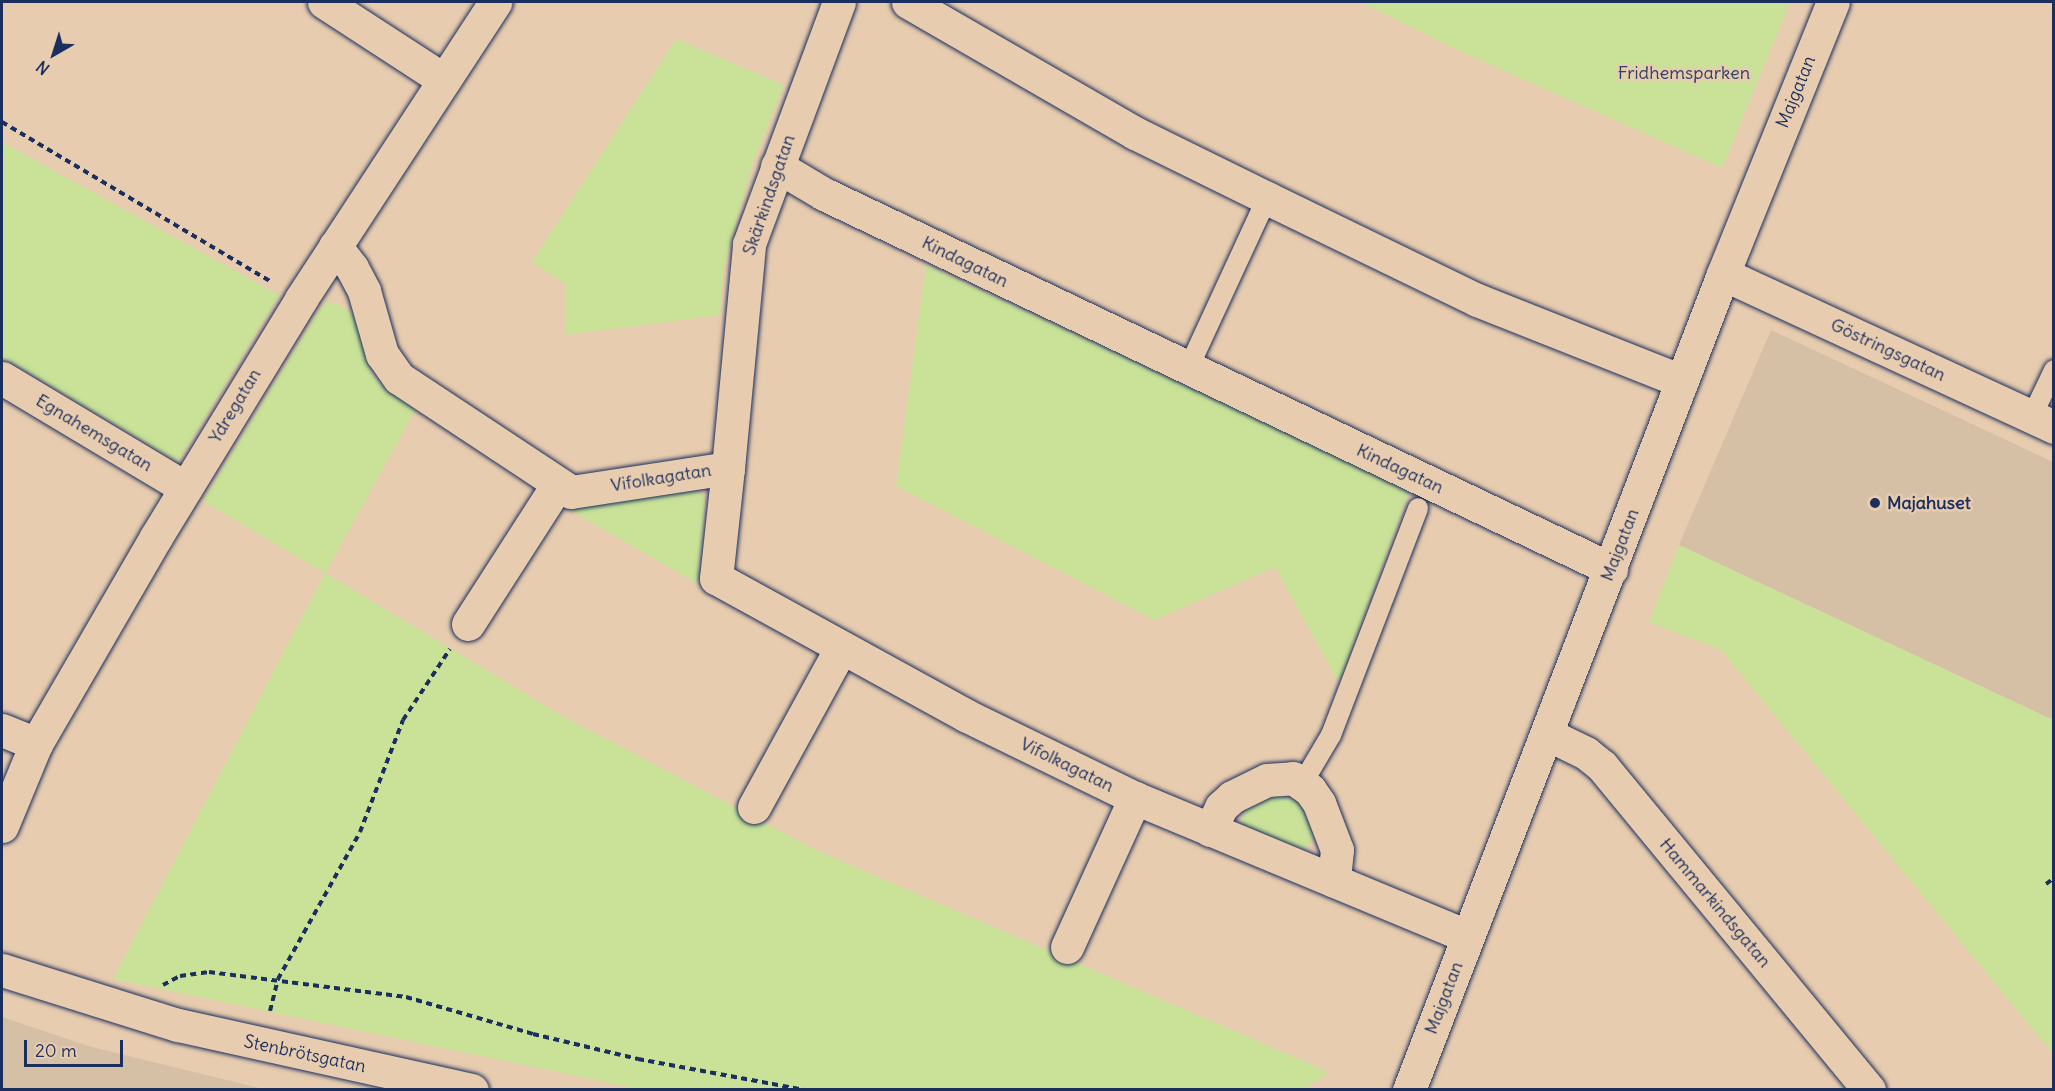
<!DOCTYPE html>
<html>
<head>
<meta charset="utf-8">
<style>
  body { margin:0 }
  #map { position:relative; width:2055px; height:1091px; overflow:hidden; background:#e8ccaf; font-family:Delius,sans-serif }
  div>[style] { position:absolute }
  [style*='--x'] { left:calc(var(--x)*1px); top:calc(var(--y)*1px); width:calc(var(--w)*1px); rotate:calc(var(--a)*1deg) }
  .built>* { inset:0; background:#d5bfa5 }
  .green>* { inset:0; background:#c9e298 }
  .path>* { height:4px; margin-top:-2px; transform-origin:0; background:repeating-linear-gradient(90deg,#1b2f5e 0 6px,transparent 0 10.5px) }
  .roads { filter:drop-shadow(0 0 2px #1b2f5e) drop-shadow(0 0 2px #1b2f5e) }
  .lane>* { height:20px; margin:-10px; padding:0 10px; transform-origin:10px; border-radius:10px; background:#e8ccaf }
  .street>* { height:33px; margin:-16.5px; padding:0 16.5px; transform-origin:16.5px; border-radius:16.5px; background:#e8ccaf }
  .secondary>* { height:33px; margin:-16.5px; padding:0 16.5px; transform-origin:16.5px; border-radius:16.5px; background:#e8ccaf }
  .dots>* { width:16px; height:16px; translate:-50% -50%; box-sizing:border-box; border:3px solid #e8ccaf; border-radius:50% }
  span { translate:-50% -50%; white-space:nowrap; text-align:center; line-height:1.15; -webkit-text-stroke:5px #e8ccaf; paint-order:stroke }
  .park-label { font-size:18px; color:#2c4164 }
  .street-label { font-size:18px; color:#1b2f5e }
  .poi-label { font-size:18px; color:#1b2f5e; font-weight:700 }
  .left { translate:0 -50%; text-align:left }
  .frame { position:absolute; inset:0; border:3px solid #1b2f5e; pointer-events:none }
  .north { position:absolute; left:24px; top:24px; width:60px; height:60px; -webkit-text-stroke:4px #e8ccaf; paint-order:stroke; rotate:219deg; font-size:16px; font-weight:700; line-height:24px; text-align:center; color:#1b2f5e }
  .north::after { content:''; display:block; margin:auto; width:21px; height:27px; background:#1b2f5e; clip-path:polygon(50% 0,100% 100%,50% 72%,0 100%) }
  .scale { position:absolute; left:24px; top:1040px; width:99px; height:27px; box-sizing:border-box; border:3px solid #1b2f5e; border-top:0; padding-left:8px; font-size:18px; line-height:21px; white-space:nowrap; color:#1b2f5e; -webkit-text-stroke:4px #e8ccaf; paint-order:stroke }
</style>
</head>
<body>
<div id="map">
  <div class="built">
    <div style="clip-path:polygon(1771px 330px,2053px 462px,2053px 720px,1679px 545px)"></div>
    <div style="clip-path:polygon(2px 1017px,88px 1046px,263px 1089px,2px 1089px)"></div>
  </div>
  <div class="green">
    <div style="clip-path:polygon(1360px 2px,1790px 2px,1722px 168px,1455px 49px)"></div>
    <div style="clip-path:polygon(676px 39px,784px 85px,752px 165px,724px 267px,720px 315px,566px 335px,566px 284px,532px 262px)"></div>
    <div style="clip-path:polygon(2px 142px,279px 295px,178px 462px,2px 357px)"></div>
    <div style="clip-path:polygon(926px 265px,1410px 489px,1339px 683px,1275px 567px,1154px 620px,896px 486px)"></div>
    <div style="clip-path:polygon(327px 302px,339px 304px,357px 319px,373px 377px,417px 407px,325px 573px,561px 715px,816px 850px,1329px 1072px,1303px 1090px,639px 1089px,113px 979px,325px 573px,203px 501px,319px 310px)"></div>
    <div style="clip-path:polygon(685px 486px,698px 490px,705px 500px,698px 584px,561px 505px)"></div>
    <div style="clip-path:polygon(1679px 545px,2053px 720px,2053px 1054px,1721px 650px,1649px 622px)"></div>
    <div style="clip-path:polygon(1280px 795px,1300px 802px,1306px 812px,1314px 837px,1303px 852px,1242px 825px,1242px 817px,1252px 803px)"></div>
  </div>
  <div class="path">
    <div style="--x:2;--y:122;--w:314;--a:30.7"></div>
    <div style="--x:2046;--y:884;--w:10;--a:-37"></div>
    <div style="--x:163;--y:985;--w:19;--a:-28"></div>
    <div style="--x:180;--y:976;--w:29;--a:-8"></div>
    <div style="--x:209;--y:972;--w:199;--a:7.2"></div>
    <div style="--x:406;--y:997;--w:132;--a:16.2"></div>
    <div style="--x:533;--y:1034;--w:108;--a:13.4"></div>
    <div style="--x:638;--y:1059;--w:171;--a:10.5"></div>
    <div style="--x:270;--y:1011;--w:33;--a:-76"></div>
    <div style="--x:278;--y:979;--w:168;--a:-60.8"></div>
    <div style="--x:360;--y:832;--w:120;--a:-69"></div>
    <div style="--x:403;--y:720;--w:85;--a:-56.5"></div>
  </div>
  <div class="roads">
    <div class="lane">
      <div style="--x:1188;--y:369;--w:188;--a:-65.2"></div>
      <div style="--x:2032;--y:416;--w:51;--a:-64.4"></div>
      <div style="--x:1302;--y:784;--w:57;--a:-59.4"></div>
      <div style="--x:1331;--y:735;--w:243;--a:-69"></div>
    </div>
    <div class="street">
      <div style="--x:324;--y:2;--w:143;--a:33"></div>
      <div style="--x:908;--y:2;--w:262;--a:30"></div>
      <div style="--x:1135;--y:133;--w:147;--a:26.2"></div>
      <div style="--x:1267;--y:198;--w:233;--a:25.9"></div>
      <div style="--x:1477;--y:300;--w:220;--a:21.6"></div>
      <div style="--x:777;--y:166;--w:55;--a:30.8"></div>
      <div style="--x:824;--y:194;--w:872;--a:25.48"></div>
      <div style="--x:335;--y:246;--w:28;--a:52"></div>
      <div style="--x:352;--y:268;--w:26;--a:62"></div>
      <div style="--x:364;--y:291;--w:66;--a:74.1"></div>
      <div style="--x:382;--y:354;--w:29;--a:55"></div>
      <div style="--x:399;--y:378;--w:206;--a:33.5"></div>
      <div style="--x:571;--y:492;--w:159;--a:-8.7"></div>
      <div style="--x:728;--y:468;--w:111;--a:96.2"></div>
      <div style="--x:716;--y:578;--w:286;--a:28.8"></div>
      <div style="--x:967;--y:716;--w:187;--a:26"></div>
      <div style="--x:1135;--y:798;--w:360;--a:22.6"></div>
      <div style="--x:1723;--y:274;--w:365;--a:24.8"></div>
      <div style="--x:2;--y:378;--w:214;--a:30.9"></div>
      <div style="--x:728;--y:468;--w:225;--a:-84.6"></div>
      <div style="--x:749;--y:244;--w:258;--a:-69.6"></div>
      <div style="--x:468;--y:624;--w:166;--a:-57.3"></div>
      <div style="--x:2;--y:730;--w:37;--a:22"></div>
      <div style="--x:1547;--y:734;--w:43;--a:26"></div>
      <div style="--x:1586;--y:753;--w:21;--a:39"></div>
      <div style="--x:1602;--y:766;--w:420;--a:50.5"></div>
      <div style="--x:754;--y:807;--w:181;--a:-61.3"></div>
      <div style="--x:2;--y:826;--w:89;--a:-67.5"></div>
      <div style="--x:36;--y:744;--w:239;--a:-59.9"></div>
      <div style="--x:156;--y:537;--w:279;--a:-58.6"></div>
      <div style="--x:301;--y:299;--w:355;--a:-56.8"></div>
      <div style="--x:1210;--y:830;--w:25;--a:-64"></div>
      <div style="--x:1221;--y:807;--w:15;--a:-42"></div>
      <div style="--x:1232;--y:797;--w:39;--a:-26"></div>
      <div style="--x:1267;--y:780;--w:26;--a:-4"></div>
      <div style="--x:1293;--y:778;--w:21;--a:35"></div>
      <div style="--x:1310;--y:790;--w:16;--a:55"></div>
      <div style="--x:1319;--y:803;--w:50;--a:69"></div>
      <div style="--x:1337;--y:850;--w:31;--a:96"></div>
      <div style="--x:1067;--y:947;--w:164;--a:-65.5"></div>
    </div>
    <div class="secondary">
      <div style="--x:2;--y:970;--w:184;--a:17.4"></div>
      <div style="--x:178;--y:1025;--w:301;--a:12.5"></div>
      <div style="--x:1409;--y:1090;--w:874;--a:-68.95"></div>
      <div style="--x:1723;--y:274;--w:293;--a:-68"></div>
    </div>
  </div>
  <div class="dots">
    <div style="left:1875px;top:503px;background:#1b2f5e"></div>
  </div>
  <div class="park-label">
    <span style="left:1684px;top:73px">Fridhemsparken</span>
  </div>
  <div class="street-label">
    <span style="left:1796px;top:92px;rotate:-68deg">Majgatan</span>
    <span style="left:769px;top:195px;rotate:-71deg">Skärkindsgatan</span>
    <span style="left:965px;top:262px;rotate:26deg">Kindagatan</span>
    <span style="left:1888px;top:350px;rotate:25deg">Göstringsgatan</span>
    <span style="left:235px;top:406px;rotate:-59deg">Ydregatan</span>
    <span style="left:94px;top:433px;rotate:31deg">Egnahemsgatan</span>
    <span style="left:1400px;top:469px;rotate:25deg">Kindagatan</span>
    <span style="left:661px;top:478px;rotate:-9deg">Vifolkagatan</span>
    <span style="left:1620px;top:545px;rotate:-69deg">Majgatan</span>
    <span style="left:1067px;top:765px;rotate:26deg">Vifolkagatan</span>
    <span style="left:1715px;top:903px;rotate:50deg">Hammarkindsgatan</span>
    <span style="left:1444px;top:998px;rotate:-69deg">Majgatan</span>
    <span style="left:305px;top:1054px;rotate:12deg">Stenbrötsgatan</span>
  </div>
  <div class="poi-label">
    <span class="left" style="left:1887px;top:503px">Majahuset</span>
  </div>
  <div class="frame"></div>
  <div class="north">N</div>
  <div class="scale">20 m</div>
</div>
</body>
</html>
